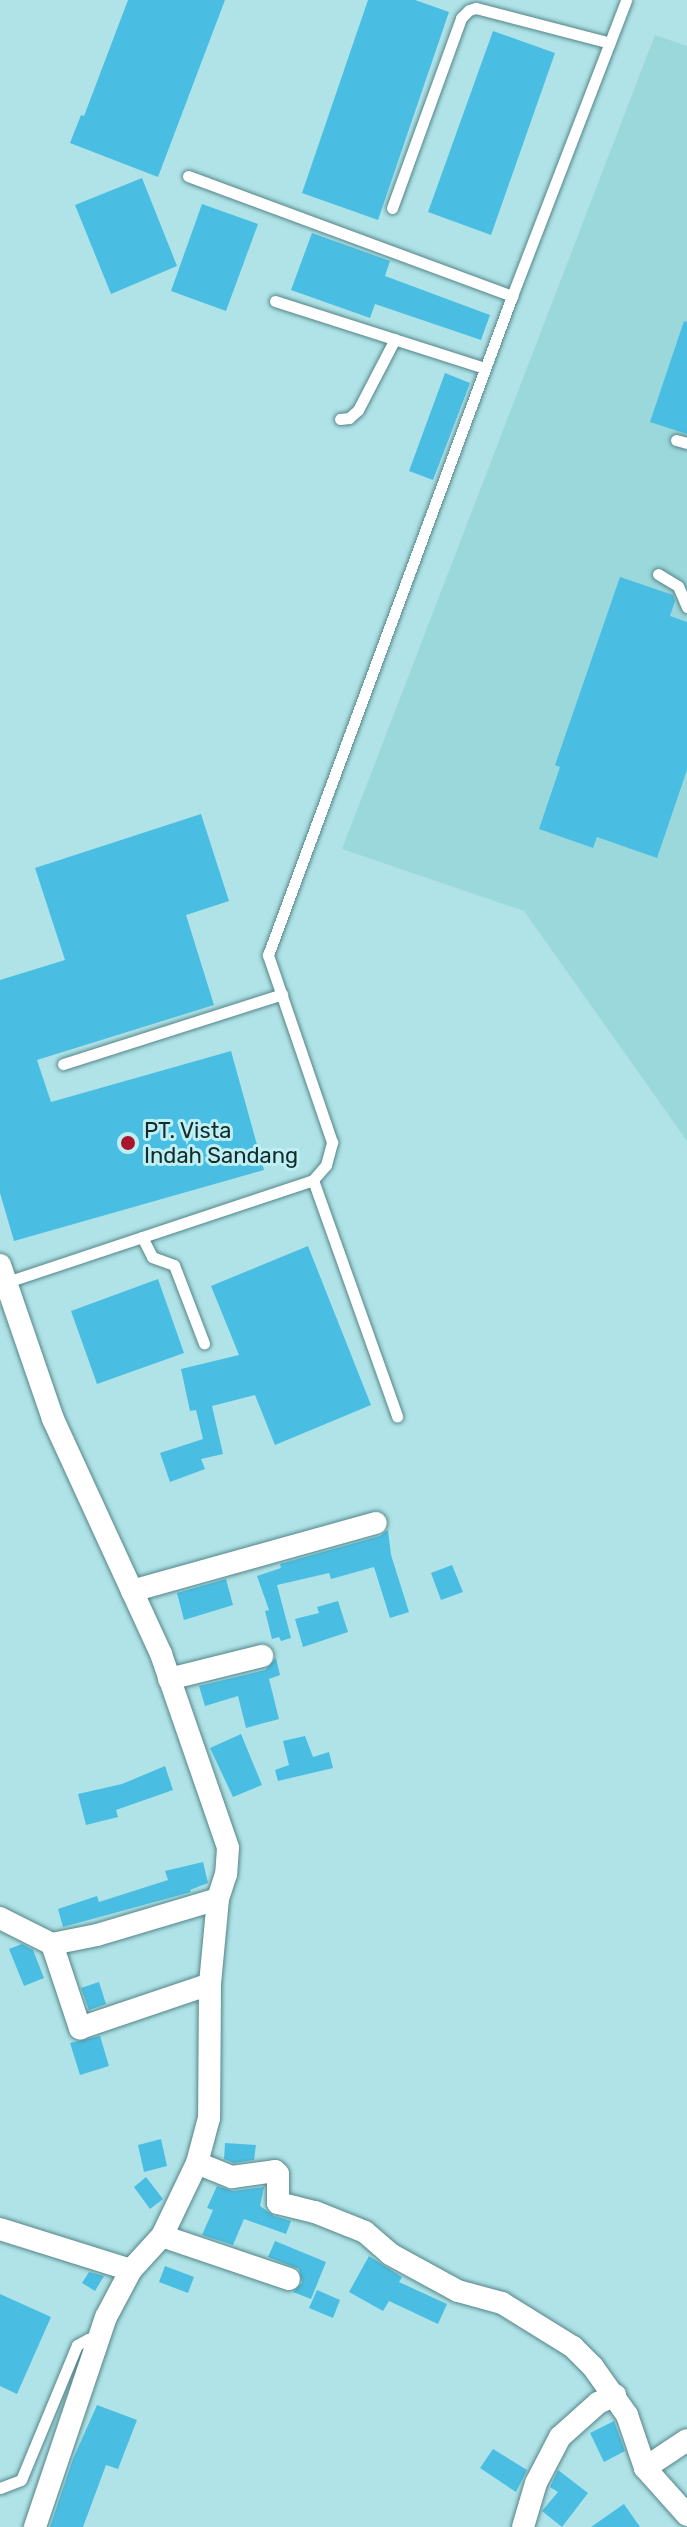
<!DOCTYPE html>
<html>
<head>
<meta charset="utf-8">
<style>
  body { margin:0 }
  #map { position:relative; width:687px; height:2527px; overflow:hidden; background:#b0e3e7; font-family:Rubik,sans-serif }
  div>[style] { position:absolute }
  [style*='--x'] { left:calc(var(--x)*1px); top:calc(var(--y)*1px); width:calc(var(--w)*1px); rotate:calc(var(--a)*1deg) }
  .built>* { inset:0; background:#9bd8dc }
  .building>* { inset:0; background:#4abee2 }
  .roads { filter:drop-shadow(0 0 2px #548589) drop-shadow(0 0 2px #548589) }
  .lane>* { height:11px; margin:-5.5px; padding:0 5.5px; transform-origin:5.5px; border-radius:5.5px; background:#fff }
  .street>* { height:22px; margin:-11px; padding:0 11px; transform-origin:11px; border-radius:11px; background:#fff }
  .dots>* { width:22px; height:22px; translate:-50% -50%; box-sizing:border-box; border:4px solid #bdf0f4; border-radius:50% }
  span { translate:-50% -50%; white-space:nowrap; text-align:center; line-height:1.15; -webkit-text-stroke:6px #bdf0f4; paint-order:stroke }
  .poi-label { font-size:22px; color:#152a2b }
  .left { translate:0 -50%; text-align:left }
</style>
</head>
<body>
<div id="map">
  <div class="built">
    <div style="clip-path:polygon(655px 35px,687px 46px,687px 1141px,524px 911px,342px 849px)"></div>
  </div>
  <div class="building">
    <div style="clip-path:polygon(128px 0,225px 0,158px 177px,70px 143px,81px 115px,84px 116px)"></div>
    <div style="clip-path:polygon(368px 0,415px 0,449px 12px,378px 220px,302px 193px)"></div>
    <div style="clip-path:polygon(493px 31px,555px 53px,491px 235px,428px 212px)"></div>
    <div style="clip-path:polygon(142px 178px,177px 266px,111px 294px,75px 205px)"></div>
    <div style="clip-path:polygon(202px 204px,258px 224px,226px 311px,171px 291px)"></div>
    <div style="clip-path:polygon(312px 233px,390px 261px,385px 276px,490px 315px,481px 340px,375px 304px,370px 318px,291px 290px)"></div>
    <div style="clip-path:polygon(684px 321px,687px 322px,687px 434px,650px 422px)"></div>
    <div style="clip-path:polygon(445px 373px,470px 383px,433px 480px,409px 471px)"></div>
    <div style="clip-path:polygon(620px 577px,673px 595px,675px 601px,670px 616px,687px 622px,687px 770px,657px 858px,597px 837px,593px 848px,539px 829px,560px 767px,555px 765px)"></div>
    <div style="clip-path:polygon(201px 814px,229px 901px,186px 915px,214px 1005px,37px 1060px,51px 1102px,231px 1051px,264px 1170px,14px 1241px,0 1193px,0 980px,65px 960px,35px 868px)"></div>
    <div style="clip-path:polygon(308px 1246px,371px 1405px,275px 1445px,255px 1395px,212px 1406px,223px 1454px,201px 1459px,205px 1469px,170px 1482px,160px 1453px,203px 1439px,196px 1410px,190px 1411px,181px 1369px,239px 1355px,211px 1286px)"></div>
    <div style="clip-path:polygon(158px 1279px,184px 1353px,97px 1384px,71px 1311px)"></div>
    <div style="clip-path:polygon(388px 1530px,391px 1555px,409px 1612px,390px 1618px,374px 1567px,331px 1579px,329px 1573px,277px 1585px,291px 1638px,281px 1641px,279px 1637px,272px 1639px,265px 1611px,269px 1610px,257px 1576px,281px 1568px,280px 1564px,380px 1536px)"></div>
    <div style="clip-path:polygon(452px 1565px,463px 1592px,441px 1600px,431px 1573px)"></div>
    <div style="clip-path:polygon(226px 1579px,233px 1605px,184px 1620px,177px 1593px)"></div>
    <div style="clip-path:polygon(338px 1601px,348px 1632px,303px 1647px,295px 1619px,319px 1613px,317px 1607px)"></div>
    <div style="clip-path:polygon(276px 1658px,280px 1675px,269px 1679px,279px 1719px,246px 1728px,238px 1696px,205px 1706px,199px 1686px,265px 1670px)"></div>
    <div style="clip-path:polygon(241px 1734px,262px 1785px,233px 1797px,210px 1748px)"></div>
    <div style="clip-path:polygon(305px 1736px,313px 1757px,329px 1752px,333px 1768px,278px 1781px,275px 1770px,289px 1765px,283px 1741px)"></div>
    <div style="clip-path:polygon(165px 1766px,173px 1790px,116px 1810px,118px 1817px,86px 1825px,78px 1794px,122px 1784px)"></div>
    <div style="clip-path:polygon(203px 1862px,208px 1883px,190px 1890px,191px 1892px,63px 1927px,58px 1909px,97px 1896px,99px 1902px,168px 1880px,165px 1871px)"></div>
    <div style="clip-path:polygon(22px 1944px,33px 1950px,44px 1978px,24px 1986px,9px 1949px)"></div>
    <div style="clip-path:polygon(99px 1982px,106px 2004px,89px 2010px,81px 1988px)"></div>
    <div style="clip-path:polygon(100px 2036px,109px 2066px,80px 2075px,70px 2043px)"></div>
    <div style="clip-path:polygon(161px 2139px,167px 2166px,144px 2172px,138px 2145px)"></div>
    <div style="clip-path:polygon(225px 2143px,256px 2145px,254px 2160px,234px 2163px,224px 2159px)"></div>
    <div style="clip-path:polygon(146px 2177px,163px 2199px,150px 2209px,134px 2187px)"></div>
    <div style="clip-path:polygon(217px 2186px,233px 2191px,264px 2187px,260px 2206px,274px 2216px,291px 2221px,286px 2234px,244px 2219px,233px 2245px,202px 2235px,213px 2210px,207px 2208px)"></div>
    <div style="clip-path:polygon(275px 2241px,326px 2262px,311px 2299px,293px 2292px,302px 2283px,299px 2269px,268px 2257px)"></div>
    <div style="clip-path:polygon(369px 2256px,402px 2277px,399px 2282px,447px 2304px,438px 2324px,389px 2301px,383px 2311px,349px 2292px)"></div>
    <div style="clip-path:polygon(165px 2266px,194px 2277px,188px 2293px,159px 2282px)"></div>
    <div style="clip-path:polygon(89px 2272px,104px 2276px,95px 2291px,82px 2283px)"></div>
    <div style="clip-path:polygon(317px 2290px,340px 2300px,333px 2318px,309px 2308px)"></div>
    <div style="clip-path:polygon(0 2294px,51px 2317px,17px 2394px,0 2386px)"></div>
    <div style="clip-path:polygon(97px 2405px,137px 2420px,118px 2469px,106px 2465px,83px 2527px,50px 2527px,73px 2459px)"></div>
    <div style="clip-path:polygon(614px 2421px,625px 2451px,604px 2462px,590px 2433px)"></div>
    <div style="clip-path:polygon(493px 2449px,527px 2470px,516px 2492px,480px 2468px)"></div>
    <div style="clip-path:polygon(558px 2470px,588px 2493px,562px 2527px,542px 2511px,558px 2492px,550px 2487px)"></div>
    <div style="clip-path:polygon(624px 2504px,640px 2527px,591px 2527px)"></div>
  </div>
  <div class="roads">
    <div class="lane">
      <div style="--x:188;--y:176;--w:346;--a:20.3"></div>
      <div style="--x:392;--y:208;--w:202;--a:-70"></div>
      <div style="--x:461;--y:18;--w:11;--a:-45"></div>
      <div style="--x:469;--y:10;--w:7;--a:-16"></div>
      <div style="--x:476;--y:8;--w:138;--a:14.6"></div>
      <div style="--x:275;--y:301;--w:220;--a:17.7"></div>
      <div style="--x:340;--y:419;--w:9;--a:-6"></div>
      <div style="--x:349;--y:418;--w:12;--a:-42"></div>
      <div style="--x:358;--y:410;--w:80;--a:-62.5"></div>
      <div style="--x:676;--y:440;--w:11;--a:15"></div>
      <div style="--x:658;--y:574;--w:23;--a:31"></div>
      <div style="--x:678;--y:586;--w:23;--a:67"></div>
      <div style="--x:63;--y:1064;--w:230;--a:-17.7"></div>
      <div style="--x:313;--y:1180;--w:251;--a:70.4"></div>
      <div style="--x:142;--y:1237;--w:22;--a:63"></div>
      <div style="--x:152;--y:1257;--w:23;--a:20"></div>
      <div style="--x:174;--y:1265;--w:84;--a:69"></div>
      <div style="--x:7;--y:1282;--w:323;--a:-18.4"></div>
      <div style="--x:313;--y:1180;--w:20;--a:-49"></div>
      <div style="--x:326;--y:1165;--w:24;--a:-75"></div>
      <div style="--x:332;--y:1142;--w:198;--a:-108.9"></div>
      <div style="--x:268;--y:955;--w:703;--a:-69.68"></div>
      <div style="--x:512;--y:296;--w:317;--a:-68.9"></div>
      <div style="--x:0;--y:2488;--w:22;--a:-21"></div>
      <div style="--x:21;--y:2480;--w:146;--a:-67.5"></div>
      <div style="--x:77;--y:2345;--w:13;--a:-29"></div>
      <div style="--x:88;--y:2339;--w:10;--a:17"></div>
    </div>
    <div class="street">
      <div style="--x:0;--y:1265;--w:163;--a:71"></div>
      <div style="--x:53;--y:1419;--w:259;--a:65.3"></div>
      <div style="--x:161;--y:1654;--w:205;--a:70.9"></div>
      <div style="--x:228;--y:1848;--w:26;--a:94"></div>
      <div style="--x:226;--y:1874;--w:26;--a:108"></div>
      <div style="--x:218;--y:1899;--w:85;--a:95.4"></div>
      <div style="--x:210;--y:1984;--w:134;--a:90.4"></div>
      <div style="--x:209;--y:2118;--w:47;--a:104.9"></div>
      <div style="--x:197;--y:2163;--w:81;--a:115.6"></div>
      <div style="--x:162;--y:2236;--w:46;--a:132.4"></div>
      <div style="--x:131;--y:2270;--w:53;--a:118"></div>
      <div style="--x:106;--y:2317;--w:222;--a:108.7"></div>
      <div style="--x:132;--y:1591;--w:253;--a:-15.6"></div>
      <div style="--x:169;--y:1679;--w:96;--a:-13.9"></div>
      <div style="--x:0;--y:1918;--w:58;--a:26.6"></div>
      <div style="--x:52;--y:1944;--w:46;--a:-11.3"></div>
      <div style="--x:97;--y:1935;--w:126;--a:-16.6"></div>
      <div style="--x:52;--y:1944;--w:89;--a:71.6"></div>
      <div style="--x:80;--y:2028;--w:137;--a:-18.7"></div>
      <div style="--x:197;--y:2163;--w:38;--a:22"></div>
      <div style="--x:232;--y:2177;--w:43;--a:-7.9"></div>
      <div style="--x:275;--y:2171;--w:4;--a:45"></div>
      <div style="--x:278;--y:2174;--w:29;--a:90"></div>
      <div style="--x:278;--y:2203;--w:38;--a:14"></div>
      <div style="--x:315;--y:2212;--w:54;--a:21.8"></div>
      <div style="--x:365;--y:2232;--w:33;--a:41"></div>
      <div style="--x:390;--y:2254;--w:77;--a:28.6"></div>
      <div style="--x:458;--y:2291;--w:46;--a:15.3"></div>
      <div style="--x:502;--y:2303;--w:84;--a:31.8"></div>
      <div style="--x:573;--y:2347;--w:28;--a:45"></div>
      <div style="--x:593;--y:2367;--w:59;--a:54.7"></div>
      <div style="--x:627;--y:2415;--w:56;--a:71.2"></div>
      <div style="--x:645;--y:2468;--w:63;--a:48.2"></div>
      <div style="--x:0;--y:2229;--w:137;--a:17.4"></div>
      <div style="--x:162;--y:2236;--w:134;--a:18.7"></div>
      <div style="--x:645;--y:2468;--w:50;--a:-33.7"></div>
      <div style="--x:523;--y:2527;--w:46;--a:-73.5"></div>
      <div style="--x:536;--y:2483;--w:52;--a:-62.4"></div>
      <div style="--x:560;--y:2437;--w:51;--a:-41.8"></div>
      <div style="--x:598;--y:2403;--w:19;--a:-25"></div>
    </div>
  </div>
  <div class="dots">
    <div style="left:128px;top:1143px;background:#ab1529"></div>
  </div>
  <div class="poi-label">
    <span class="left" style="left:144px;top:1143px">PT. Vista<br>Indah Sandang</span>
  </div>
</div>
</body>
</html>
